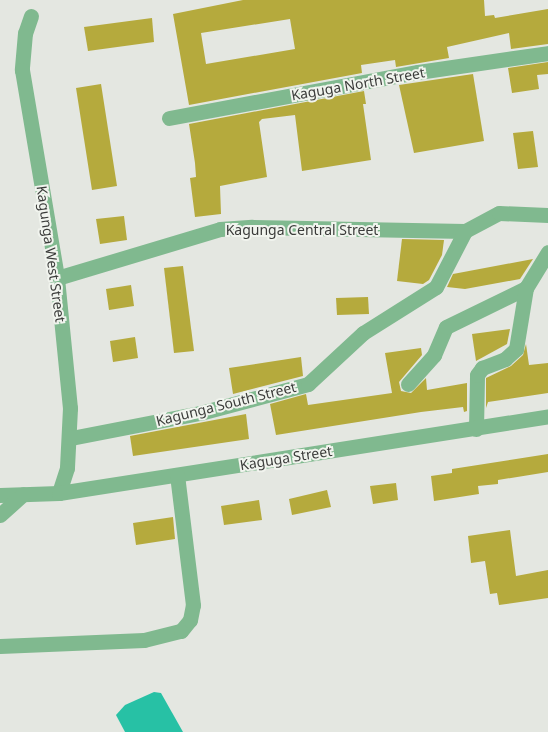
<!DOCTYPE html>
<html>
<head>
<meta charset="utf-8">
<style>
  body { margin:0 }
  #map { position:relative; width:548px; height:732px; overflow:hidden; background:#e4e7e1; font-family:"Noto Sans",sans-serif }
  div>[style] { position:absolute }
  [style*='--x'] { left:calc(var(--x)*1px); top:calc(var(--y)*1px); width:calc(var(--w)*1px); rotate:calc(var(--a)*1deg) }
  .water>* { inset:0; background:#27c1a5 }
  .building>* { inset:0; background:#b5aa3d }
  .minor>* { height:15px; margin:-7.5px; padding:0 7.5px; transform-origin:7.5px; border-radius:7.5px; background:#80b98f }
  span { translate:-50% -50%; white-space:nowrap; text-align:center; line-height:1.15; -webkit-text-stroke:4px #f1f4ee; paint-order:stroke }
  .street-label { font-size:14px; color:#3b3c3a }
</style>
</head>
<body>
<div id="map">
  <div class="water">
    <div style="clip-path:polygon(154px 692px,161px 693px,183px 732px,125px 732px,116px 715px,125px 705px)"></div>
  </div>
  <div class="building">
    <div style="clip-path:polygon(evenodd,243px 0,484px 0,485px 16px,494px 15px,495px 18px,548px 9px,548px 44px,511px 49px,509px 33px,447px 47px,449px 58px,396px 67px,395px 60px,361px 65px,362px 73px,189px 105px,173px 14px,243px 0,290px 19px,295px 49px,206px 64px,201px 33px,290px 19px)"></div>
    <div style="clip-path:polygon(152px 18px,154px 42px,88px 51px,84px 27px)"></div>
    <div style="clip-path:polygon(548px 62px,548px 74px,537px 75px,539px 89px,512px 93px,508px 68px)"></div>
    <div style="clip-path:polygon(473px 74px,484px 141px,414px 153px,399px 85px)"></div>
    <div style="clip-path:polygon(101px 84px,117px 186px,92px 190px,76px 88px)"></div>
    <div style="clip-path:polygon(364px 91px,366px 104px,363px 104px,371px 160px,302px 171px,295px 115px,262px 119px,259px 122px,267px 177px,220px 186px,221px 214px,195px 217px,190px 178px,196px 177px,195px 163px,189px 124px)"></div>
    <div style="clip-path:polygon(533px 131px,538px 167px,518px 169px,513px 133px)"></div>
    <div style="clip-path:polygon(124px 216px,127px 240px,100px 244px,96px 219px)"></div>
    <div style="clip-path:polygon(402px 239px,444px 240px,442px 255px,429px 280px,423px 284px,397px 281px)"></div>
    <div style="clip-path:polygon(533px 259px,520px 279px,465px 289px,447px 287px,453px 274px)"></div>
    <div style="clip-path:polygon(183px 266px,194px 351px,174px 353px,164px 268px)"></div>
    <div style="clip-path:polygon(131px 285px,134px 306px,109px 310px,106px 289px)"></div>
    <div style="clip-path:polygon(368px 297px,369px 314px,337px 315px,336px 298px)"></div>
    <div style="clip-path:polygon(510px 329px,507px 344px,476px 361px,472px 334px)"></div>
    <div style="clip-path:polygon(135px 337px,138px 358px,113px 362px,110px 341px)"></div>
    <div style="clip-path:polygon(526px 344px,529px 365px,548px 363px,548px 393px,488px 402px,486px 408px,486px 378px,511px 366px,523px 355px)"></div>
    <div style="clip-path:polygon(421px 348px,422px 355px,399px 382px,401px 391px,411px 393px,426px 378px,427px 390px,467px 383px,467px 411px,464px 412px,463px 407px,421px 412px,276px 435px,270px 404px,306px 394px,308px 405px,392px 393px,385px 353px)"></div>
    <div style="clip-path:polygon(301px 357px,303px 376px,233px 394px,229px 368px)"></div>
    <div style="clip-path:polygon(246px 414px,249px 439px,133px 456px,130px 436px)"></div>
    <div style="clip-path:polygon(548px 454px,548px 472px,498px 480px,498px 484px,478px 486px,479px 494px,434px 501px,431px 476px,452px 473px,452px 469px)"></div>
    <div style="clip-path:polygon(396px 483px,398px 500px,373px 504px,370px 486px)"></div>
    <div style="clip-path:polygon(327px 490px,331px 507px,292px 515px,289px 499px)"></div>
    <div style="clip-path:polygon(259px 500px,262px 520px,224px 525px,221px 506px)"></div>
    <div style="clip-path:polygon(173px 517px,175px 539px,136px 545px,133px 523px)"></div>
    <div style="clip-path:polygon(510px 530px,516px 576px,548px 570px,548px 598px,499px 605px,497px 593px,490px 594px,485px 561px,471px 563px,468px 536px)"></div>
  </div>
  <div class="minor">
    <div style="--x:31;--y:16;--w:18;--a:109"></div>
    <div style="--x:25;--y:33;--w:37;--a:95"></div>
    <div style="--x:22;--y:70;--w:211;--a:80.4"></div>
    <div style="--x:57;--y:278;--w:131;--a:84.3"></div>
    <div style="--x:70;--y:408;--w:60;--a:92.9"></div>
    <div style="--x:67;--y:468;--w:26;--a:108"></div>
    <div style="--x:169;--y:118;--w:253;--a:-10.5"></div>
    <div style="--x:418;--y:72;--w:131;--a:-8.3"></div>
    <div style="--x:57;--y:278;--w:170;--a:-16.7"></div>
    <div style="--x:220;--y:229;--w:32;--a:-4"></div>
    <div style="--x:252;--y:227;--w:213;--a:1.1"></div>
    <div style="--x:465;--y:231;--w:38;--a:-28"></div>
    <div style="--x:499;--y:213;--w:49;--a:2.3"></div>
    <div style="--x:408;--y:384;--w:39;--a:-48"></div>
    <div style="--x:434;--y:355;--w:30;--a:-67"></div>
    <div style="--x:446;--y:327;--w:89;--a:-26"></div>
    <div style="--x:526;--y:288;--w:42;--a:-58.6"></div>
    <div style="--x:476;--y:429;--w:54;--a:-88.9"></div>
    <div style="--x:477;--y:375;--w:9;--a:-54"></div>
    <div style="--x:482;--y:368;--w:25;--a:-21"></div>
    <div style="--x:505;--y:359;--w:15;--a:-42"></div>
    <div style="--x:516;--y:349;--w:62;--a:-80.7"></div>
    <div style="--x:71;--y:438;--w:131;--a:-11"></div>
    <div style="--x:200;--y:413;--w:112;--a:-15"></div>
    <div style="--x:308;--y:384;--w:75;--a:-42.8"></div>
    <div style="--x:363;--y:333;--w:86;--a:-32.2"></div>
    <div style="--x:436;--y:287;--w:63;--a:-62.6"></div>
    <div style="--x:0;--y:495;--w:59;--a:-1.9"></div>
    <div style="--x:59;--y:493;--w:495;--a:-8.9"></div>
    <div style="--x:0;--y:515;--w:31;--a:-42"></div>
    <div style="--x:0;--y:646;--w:144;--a:-2.4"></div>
    <div style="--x:144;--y:640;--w:38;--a:-14"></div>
    <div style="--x:181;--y:631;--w:14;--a:-51"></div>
    <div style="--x:190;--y:620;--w:15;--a:-79"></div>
    <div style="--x:193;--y:605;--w:131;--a:-97"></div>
  </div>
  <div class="street-label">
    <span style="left:358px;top:84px;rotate:-10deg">Kaguga North Street</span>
    <span style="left:302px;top:230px">Kagunga Central Street</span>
    <span style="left:51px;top:254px;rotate:82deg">Kagunga West Street</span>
    <span style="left:226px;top:404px;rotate:-14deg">Kagunga South Street</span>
    <span style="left:286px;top:458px;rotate:-9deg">Kaguga Street</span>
  </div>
</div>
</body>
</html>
